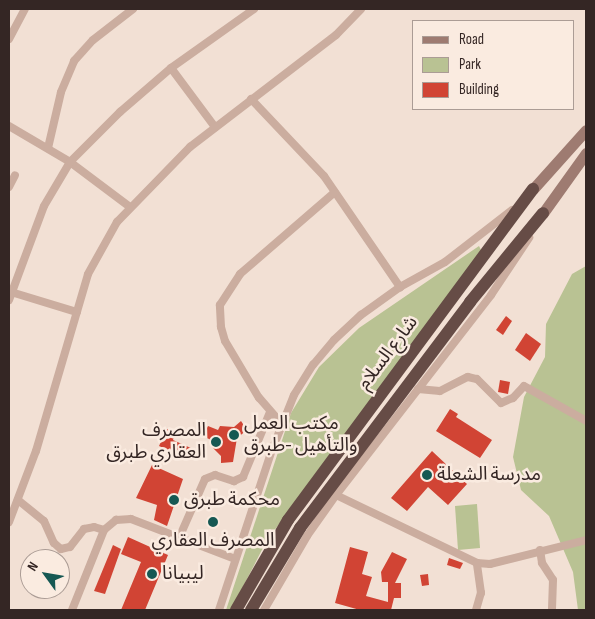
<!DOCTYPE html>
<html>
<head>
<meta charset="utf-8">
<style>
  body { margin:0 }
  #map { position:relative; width:595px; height:619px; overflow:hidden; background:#f2e0d4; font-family:"Sofia Sans Condensed","Noto Sans Arabic",sans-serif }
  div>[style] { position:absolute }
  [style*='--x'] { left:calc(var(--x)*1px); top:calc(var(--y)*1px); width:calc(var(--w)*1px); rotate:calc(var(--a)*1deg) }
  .green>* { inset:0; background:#b9c293 }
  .building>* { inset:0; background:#d14434 }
  .minor>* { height:8px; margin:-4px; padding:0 4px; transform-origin:4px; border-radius:4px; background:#cbad9f }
  .secondary>* { height:11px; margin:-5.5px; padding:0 5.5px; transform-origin:5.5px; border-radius:5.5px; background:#9e7b71 }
  .trunk>* { height:12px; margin:-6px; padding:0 6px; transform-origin:6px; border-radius:6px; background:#664c46 }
  .dots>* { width:14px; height:14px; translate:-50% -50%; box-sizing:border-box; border:2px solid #faebe0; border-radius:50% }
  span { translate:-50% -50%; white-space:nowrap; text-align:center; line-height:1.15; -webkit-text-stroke:5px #faebe0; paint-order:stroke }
  .street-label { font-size:19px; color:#342624 }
  .poi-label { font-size:19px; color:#342624 }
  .left { translate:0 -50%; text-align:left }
  .right { translate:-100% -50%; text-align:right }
  .frame { position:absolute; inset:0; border:10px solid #342624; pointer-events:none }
  .legend { position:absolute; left:412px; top:20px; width:162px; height:90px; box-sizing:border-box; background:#faebe0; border:1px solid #ab9c95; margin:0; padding:6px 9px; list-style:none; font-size:15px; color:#342624 }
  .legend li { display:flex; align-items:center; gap:10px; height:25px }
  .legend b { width:25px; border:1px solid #ab9c95 }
  .north { position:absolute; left:20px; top:549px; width:50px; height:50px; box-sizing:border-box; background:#faebe0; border:1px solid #ab9c95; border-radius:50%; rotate:302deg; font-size:14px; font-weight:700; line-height:20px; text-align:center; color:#342624 }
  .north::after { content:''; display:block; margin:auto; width:18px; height:22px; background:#165853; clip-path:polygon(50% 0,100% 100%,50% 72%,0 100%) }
</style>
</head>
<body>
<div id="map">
  <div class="green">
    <div style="clip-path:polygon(479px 246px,483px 254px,267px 540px,231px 610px,226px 610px,291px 413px,319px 367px,359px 328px)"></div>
    <div style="clip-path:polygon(586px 266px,586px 610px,578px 610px,573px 572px,549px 516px,521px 490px,513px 457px,524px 397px,545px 357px,546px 324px,572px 274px)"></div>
    <div style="clip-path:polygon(477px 504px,480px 548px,458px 550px,455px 506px)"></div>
  </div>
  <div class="building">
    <div style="clip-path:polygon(506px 316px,512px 321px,503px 335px,496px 330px)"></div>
    <div style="clip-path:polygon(526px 333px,541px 344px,530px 361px,515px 350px)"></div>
    <div style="clip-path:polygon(500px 380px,510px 382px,508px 394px,498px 392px)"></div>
    <div style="clip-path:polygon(450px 409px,458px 414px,456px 417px,492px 440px,480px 458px,436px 431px)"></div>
    <div style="clip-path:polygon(241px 421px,247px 430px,237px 438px,233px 462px,221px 463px,221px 456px,211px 446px,213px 441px,203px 436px,208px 426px,218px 430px,220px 426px,234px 427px)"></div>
    <div style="clip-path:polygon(167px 429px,175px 434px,173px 440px,193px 449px,188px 459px,159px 446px)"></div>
    <div style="clip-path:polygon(432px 451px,467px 484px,448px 505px,428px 487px,407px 511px,391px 498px)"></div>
    <div style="clip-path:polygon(152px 465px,183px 479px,167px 526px,154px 520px,157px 505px,136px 498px)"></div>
    <div style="clip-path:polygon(128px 537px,168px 555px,145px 610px,121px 610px,141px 562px,121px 554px)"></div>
    <div style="clip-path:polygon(113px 545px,121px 549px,105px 594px,94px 591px)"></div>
    <div style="clip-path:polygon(350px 547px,368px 552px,362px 574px,372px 577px,366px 596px,388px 602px,388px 582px,382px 582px,381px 572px,392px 552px,407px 559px,395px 583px,401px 583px,401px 598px,394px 598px,391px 610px,360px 610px,335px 603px)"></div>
    <div style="clip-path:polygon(449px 558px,463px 563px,460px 569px,447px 565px)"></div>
    <div style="clip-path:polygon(428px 574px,429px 585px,422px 586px,420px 575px)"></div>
  </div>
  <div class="minor">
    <div style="--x:9;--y:39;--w:34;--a:-62"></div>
    <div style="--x:171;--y:68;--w:74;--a:53.3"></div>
    <div style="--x:251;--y:99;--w:106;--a:46.5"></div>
    <div style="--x:324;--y:176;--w:135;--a:55.6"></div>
    <div style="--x:9;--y:126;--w:71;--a:30.5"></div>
    <div style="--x:70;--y:162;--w:75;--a:36.9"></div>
    <div style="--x:48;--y:148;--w:57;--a:-76.9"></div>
    <div style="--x:61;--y:92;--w:34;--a:-67"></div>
    <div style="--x:74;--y:61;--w:28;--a:-48"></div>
    <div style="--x:93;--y:40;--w:51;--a:-37.8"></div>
    <div style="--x:9;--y:187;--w:13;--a:-63"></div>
    <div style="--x:11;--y:292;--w:69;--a:16.9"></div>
    <div style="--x:9;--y:300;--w:100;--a:-69.6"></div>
    <div style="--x:44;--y:206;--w:51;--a:-59.4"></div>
    <div style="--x:70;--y:162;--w:71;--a:-45"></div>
    <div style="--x:120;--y:112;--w:67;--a:-40.8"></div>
    <div style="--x:171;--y:68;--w:102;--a:-35.4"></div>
    <div style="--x:418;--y:389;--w:22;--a:5"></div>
    <div style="--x:440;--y:391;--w:31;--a:-27"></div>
    <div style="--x:468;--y:377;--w:9;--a:13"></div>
    <div style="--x:477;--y:379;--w:34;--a:45"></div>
    <div style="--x:501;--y:403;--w:13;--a:-23"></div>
    <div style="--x:513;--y:398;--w:16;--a:-47"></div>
    <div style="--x:524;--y:386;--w:71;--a:29.4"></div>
    <div style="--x:282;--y:424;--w:35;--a:-131"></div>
    <div style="--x:259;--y:398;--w:66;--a:-120.8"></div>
    <div style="--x:225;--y:341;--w:15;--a:-106"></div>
    <div style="--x:221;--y:327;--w:22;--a:-93"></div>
    <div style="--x:220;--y:305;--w:37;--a:-57"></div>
    <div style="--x:240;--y:274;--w:125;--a:-40.8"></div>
    <div style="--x:336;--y:495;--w:157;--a:25.7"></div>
    <div style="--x:477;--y:563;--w:13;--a:4"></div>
    <div style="--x:490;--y:564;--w:99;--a:-14"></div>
    <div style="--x:18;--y:500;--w:33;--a:39"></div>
    <div style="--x:44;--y:521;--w:24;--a:66"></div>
    <div style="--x:54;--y:543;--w:9;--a:41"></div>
    <div style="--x:61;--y:549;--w:9;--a:-13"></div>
    <div style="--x:70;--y:547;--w:23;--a:-52"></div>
    <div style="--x:84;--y:529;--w:10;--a:-11"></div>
    <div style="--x:94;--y:527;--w:10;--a:17"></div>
    <div style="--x:9;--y:522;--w:76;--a:-69.2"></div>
    <div style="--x:36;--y:451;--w:184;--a:-73.6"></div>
    <div style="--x:88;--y:274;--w:60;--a:-60.9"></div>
    <div style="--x:117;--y:222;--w:105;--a:-45.8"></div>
    <div style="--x:190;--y:147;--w:184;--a:-37.5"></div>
    <div style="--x:336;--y:35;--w:36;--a:-46"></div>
    <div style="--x:179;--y:538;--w:64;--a:-66.2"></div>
    <div style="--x:205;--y:479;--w:11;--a:-22"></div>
    <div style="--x:215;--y:475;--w:20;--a:18"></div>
    <div style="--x:234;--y:481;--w:10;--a:-24"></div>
    <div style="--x:243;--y:477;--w:70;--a:-67.4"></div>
    <div style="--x:540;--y:550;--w:13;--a:81"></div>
    <div style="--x:542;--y:563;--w:20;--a:57"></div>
    <div style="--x:553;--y:580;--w:30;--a:92"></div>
    <div style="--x:72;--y:610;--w:86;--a:-68.2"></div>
    <div style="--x:104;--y:530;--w:16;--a:-40"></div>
    <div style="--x:116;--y:520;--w:15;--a:-4"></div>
    <div style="--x:131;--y:519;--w:111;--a:21"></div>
    <div style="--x:219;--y:610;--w:169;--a:-71.7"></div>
    <div style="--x:272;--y:450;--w:59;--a:-68.2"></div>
    <div style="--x:294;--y:395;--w:36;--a:-58"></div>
    <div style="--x:313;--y:365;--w:33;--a:-50"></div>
    <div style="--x:334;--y:340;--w:37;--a:-43"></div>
    <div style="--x:361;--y:315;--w:48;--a:-35.7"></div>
    <div style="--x:400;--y:287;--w:51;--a:-29.1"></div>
    <div style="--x:445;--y:262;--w:85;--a:-37.8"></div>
    <div style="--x:264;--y:610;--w:86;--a:-59.8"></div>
    <div style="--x:307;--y:536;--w:50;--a:-54.7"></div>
    <div style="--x:336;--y:495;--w:253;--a:-52.2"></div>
    <div style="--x:491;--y:295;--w:69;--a:-56.3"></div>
    <div style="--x:476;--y:610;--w:18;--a:-74"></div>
    <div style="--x:481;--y:593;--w:30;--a:-98"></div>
  </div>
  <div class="secondary">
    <div style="--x:533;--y:189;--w:79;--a:-48.1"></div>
    <div style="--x:543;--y:213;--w:74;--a:-54.4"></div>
  </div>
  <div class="trunk">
    <div style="--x:236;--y:610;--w:104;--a:-60"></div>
    <div style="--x:288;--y:520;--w:412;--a:-53.5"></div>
    <div style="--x:251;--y:610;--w:96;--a:-59.1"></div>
    <div style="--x:300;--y:528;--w:283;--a:-53"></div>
    <div style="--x:470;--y:302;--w:115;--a:-50.6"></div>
  </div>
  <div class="dots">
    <div style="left:234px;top:435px;background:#165853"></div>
    <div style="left:216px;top:442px;background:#165853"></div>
    <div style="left:427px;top:475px;background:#165853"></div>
    <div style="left:174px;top:500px;background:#165853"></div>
    <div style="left:213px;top:522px;background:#165853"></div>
    <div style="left:152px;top:574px;background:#165853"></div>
  </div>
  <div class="street-label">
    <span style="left:388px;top:353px;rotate:-53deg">شارع السلام</span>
  </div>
  <div class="poi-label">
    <span class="left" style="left:244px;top:435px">مكتب العمل<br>والتأهيل -طبرق</span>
    <span class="right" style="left:206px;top:442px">المصرف<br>العقاري طبرق</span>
    <span class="left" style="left:437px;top:475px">مدرسة الشعلة</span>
    <span class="left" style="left:184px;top:500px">محكمة طبرق</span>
    <span style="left:213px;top:541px">المصرف العقاري</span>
    <span class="left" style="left:162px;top:574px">ليبيانا</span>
  </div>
  <div class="frame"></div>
  <ul class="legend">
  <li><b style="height:6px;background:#9e7b71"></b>Road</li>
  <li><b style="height:14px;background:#b9c293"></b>Park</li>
  <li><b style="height:14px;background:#d14434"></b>Building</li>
  </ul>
  <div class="north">N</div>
</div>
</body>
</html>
